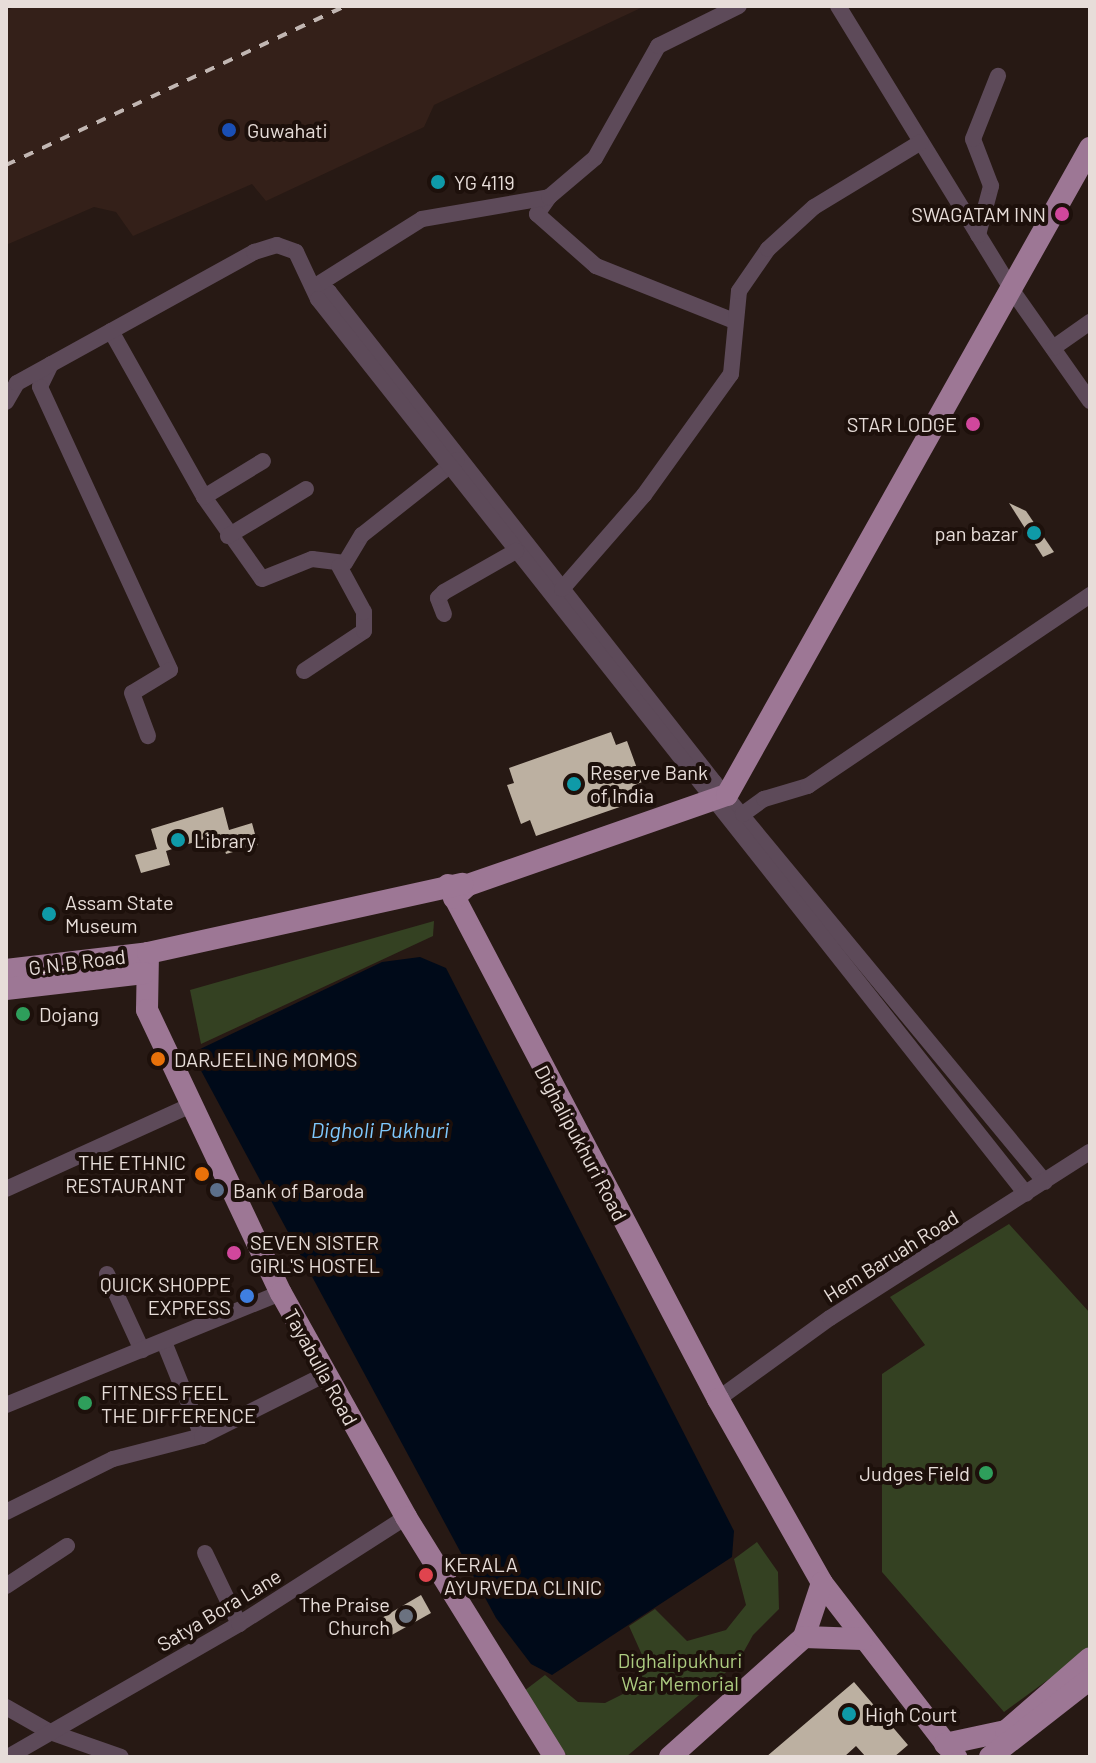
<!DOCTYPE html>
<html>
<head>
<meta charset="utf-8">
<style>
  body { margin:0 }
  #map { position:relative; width:1096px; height:1763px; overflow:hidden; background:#271914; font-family:Barlow,sans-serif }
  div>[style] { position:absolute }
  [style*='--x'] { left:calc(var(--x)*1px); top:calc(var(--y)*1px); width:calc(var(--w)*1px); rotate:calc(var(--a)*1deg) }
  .built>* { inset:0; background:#342019 }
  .green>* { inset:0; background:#344122 }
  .water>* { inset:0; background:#000a19 }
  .building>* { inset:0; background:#bcb0a1 }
  .minor>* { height:16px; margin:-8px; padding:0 8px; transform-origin:8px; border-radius:8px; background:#5d4a59 }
  .major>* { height:22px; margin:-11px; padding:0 11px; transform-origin:11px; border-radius:11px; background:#9d7795 }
  .rail>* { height:4px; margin-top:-2px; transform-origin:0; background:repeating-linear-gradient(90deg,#c1b6b2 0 10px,transparent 0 20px) }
  .dots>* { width:22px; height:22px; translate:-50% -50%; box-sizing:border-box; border:4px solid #1d100b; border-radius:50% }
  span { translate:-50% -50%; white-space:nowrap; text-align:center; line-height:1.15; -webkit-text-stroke:8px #1d100b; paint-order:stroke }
  .poi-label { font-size:20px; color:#e7ddd9 }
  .left { translate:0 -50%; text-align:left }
  .right { translate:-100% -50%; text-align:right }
  .street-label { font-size:20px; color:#e7ddd9 }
  .park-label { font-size:20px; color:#accb80 }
  .water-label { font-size:22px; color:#7ec8fd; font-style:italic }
  .frame { position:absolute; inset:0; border:8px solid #e7ddd9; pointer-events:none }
</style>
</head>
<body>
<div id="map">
  <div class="built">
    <div style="clip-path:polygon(16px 6px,645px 6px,434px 105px,424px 127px,266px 201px,252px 184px,133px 236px,116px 212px,94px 207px,6px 245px,6px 11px)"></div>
  </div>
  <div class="green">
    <div style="clip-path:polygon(434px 921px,433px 936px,201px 1044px,190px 990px)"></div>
    <div style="clip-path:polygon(1009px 1224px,1090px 1313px,1090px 1649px,1004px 1712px,882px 1572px,882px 1374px,925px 1345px,890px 1297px)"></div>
    <div style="clip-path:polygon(757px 1542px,778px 1572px,779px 1609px,753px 1635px,738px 1662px,626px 1757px,568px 1757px,520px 1694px,545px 1675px,578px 1702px,605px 1703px,627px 1692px,647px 1666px,629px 1626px,655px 1609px,687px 1641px,726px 1630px,746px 1605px,734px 1559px)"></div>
  </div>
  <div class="water">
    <div style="clip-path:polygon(420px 957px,446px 968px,734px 1531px,732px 1557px,552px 1675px,531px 1664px,496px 1618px,198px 1065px,196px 1051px,382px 962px)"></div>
  </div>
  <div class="building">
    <div style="clip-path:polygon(1009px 503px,1026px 511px,1054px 552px,1043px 557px)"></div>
    <div style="clip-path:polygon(611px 732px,616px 745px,627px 741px,642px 782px,635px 785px,640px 800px,536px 836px,530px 820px,521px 824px,507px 785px,514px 783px,509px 768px)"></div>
    <div style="clip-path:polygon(223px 807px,229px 830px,252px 823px,258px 845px,226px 854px,220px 834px,166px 851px,170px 865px,141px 873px,135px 855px,157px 849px,151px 829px)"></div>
    <div style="clip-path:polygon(421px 1595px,431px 1613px,390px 1636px,380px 1619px)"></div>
    <div style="clip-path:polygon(854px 1682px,908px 1745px,894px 1757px,866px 1757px,856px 1746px,844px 1757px,766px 1757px)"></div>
  </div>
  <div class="minor">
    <div style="--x:838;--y:6;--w:337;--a:58.5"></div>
    <div style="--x:1014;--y:293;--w:132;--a:54.9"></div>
    <div style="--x:549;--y:197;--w:21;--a:125"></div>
    <div style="--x:537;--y:214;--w:79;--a:41.4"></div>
    <div style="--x:596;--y:266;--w:149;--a:21.7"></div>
    <div style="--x:978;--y:235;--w:51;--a:-75.1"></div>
    <div style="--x:991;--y:186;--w:50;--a:-111"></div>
    <div style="--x:973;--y:139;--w:68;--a:-68.4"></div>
    <div style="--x:317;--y:285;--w:14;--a:30"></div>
    <div style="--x:329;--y:292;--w:623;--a:51.84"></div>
    <div style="--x:714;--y:782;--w:519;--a:50.39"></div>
    <div style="--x:317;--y:285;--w:124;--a:-32.2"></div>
    <div style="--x:422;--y:219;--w:129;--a:-9.8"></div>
    <div style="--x:549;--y:197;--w:60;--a:-40.3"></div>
    <div style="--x:595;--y:158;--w:129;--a:-60.6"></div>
    <div style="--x:658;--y:46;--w:90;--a:-26.3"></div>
    <div style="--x:111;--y:331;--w:190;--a:60.7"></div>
    <div style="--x:204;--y:497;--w:100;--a:54.7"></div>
    <div style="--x:262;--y:579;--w:54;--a:-21.8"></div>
    <div style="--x:312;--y:559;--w:33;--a:7"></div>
    <div style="--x:345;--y:563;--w:33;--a:-59"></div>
    <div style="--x:362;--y:535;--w:121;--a:-38.3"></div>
    <div style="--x:1053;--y:348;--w:45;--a:-35.1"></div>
    <div style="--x:51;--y:364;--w:25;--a:116"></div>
    <div style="--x:40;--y:387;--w:311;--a:65.3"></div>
    <div style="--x:170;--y:670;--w:44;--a:148.8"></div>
    <div style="--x:132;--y:693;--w:46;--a:69.6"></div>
    <div style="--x:6;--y:402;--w:22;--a:-60"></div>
    <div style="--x:17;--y:383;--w:271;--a:-28.9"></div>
    <div style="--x:254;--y:252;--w:24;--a:-17"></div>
    <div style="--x:277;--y:245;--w:20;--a:20"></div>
    <div style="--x:296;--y:252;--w:52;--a:64.9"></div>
    <div style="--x:318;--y:299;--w:1141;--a:51.65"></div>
    <div style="--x:204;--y:497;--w:69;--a:-31.4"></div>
    <div style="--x:228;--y:536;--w:91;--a:-31.1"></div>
    <div style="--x:562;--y:589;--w:125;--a:-48.9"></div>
    <div style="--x:644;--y:495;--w:149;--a:-54.3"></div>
    <div style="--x:731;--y:374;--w:83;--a:-84.5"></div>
    <div style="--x:739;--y:291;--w:51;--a:-55.4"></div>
    <div style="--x:768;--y:249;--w:62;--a:-42.4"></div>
    <div style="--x:814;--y:207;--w:125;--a:-31.3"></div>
    <div style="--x:444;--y:614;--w:17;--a:-111"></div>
    <div style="--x:438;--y:598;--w:8;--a:-45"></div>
    <div style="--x:444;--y:592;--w:83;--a:-29.7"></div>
    <div style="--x:304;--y:671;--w:72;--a:-33.7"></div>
    <div style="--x:364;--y:631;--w:19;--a:-90"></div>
    <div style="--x:364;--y:612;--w:52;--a:-118.5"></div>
    <div style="--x:743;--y:814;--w:26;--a:-36"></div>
    <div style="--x:764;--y:799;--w:46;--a:-16.5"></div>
    <div style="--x:808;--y:786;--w:341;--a:-34.1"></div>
    <div style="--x:6;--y:1189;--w:201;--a:-24.4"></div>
    <div style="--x:107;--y:1274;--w:84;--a:65.3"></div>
    <div style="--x:164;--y:1342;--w:101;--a:68"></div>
    <div style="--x:718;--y:1399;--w:138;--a:-35.9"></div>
    <div style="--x:830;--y:1318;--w:308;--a:-32.6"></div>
    <div style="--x:6;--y:1405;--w:297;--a:-22.2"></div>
    <div style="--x:6;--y:1512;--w:119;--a:-26.4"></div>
    <div style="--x:113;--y:1459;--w:92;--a:-14.5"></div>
    <div style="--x:202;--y:1436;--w:136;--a:-26.6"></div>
    <div style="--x:205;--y:1553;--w:79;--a:64.4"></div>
    <div style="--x:6;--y:1586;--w:73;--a:-33.3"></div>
    <div style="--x:6;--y:1707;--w:51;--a:29.6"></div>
    <div style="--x:50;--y:1732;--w:75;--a:19.4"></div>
    <div style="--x:8;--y:1757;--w:267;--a:-29.9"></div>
    <div style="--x:239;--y:1624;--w:198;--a:-32.6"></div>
  </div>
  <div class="major">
    <div style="--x:448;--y:885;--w:581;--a:62.29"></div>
    <div style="--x:718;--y:1399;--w:211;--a:60.5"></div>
    <div style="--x:822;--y:1583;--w:220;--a:52.4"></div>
    <div style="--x:454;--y:898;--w:19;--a:-43"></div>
    <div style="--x:468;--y:885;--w:274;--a:-19.2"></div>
    <div style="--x:727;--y:795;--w:742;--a:-60.71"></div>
    <div style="--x:148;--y:953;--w:57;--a:91"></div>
    <div style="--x:147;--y:1010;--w:313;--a:64.7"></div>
    <div style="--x:281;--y:1293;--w:257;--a:60.8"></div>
    <div style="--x:406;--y:1517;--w:282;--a:58.2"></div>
    <div style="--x:6;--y:970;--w:143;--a:-6.8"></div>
    <div style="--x:148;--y:953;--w:322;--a:-12.4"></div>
    <div style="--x:6;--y:989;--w:139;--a:-6.6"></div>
    <div style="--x:804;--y:1637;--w:57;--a:-71.6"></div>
    <div style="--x:945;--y:1744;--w:62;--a:-12"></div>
    <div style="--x:1006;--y:1731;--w:111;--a:-41"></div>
    <div style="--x:670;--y:1757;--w:180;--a:-41.8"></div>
    <div style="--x:804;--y:1637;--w:58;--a:2"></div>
    <div style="--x:990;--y:1757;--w:127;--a:-38"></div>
  </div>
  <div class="rail">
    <div style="--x:6;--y:165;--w:375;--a:-25.1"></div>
  </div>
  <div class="dots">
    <div style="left:229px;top:130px;background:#1a4fb4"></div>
    <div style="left:438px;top:182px;background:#0f9aa8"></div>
    <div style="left:1062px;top:214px;background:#d1479c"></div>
    <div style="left:973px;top:424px;background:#d1479c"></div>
    <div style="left:1034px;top:533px;background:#0f9aa8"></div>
    <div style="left:574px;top:784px;background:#0f9aa8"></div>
    <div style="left:178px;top:840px;background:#0f9aa8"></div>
    <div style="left:49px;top:914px;background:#0f9aa8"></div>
    <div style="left:23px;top:1014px;background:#2e9e5b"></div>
    <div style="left:158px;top:1059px;background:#e8710a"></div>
    <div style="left:202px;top:1174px;background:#e8710a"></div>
    <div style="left:217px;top:1190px;background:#5c6f8a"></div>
    <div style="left:234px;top:1253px;background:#d1479c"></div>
    <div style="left:247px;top:1296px;background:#3f7fe0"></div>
    <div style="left:85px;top:1403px;background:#2e9e5b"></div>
    <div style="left:986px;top:1473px;background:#2e9e5b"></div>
    <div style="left:426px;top:1575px;background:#e0444e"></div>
    <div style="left:406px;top:1616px;background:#6b7280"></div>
    <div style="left:849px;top:1714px;background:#0f9aa8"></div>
  </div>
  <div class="poi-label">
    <span class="left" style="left:247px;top:130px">Guwahati</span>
    <span class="left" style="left:454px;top:182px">YG 4119</span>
    <span class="right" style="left:1046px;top:214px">SWAGATAM INN</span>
    <span class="right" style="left:957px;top:424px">STAR LODGE</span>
    <span class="right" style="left:1018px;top:533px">pan bazar</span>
    <span class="left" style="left:590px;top:784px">Reserve Bank<br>of India</span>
    <span class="left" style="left:194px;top:840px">Library</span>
    <span class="left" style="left:65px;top:914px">Assam State<br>Museum</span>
    <span class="left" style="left:39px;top:1014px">Dojang</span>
    <span class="left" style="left:174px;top:1059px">DARJEELING MOMOS</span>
    <span class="right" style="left:186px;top:1174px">THE ETHNIC<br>RESTAURANT</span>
    <span class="left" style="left:233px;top:1190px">Bank of Baroda</span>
    <span class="left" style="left:250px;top:1254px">SEVEN SISTER<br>GIRL'S HOSTEL</span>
    <span class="right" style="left:231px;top:1296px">QUICK SHOPPE<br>EXPRESS</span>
    <span class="left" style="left:101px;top:1404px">FITNESS FEEL<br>THE DIFFERENCE</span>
    <span class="right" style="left:970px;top:1473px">Judges Field</span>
    <span class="left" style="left:444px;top:1576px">KERALA<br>AYURVEDA CLINIC</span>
    <span class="right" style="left:390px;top:1616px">The Praise<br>Church</span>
    <span class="left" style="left:865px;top:1714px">High Court</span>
  </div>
  <div class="street-label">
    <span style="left:77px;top:962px;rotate:-7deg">G.N.B Road</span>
    <span style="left:581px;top:1143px;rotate:62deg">Dighalipukhuri Road</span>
    <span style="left:891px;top:1256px;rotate:-32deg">Hem Baruah Road</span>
    <span style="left:321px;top:1367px;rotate:61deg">Tayabulla Road</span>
    <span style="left:219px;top:1610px;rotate:-31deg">Satya Bora Lane</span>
  </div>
  <div class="park-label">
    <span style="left:680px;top:1672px">Dighalipukhuri<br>War Memorial</span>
  </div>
  <div class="water-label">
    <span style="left:380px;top:1130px">Digholi Pukhuri</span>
  </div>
  <div class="frame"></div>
</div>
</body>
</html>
